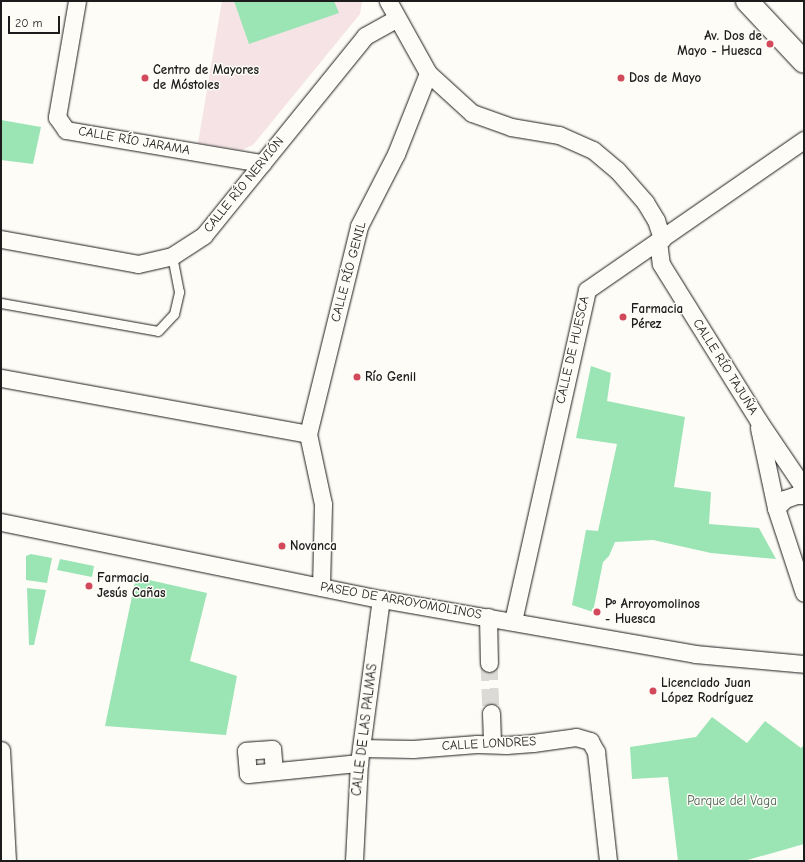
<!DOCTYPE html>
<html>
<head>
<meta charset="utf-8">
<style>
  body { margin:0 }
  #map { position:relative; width:805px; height:862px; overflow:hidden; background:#fdfcf7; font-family:"Comic Neue",sans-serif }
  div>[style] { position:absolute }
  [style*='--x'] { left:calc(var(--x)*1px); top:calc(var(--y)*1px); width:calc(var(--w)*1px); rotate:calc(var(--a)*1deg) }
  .built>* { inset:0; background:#f5e3e5 }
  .green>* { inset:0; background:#9be4b4 }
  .street-tunnel>* { height:17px; margin-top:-8.5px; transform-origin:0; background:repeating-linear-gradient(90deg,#dbdad6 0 17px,transparent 0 25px) }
  .roads { filter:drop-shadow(0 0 1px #1c1c1c) drop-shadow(0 0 1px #1c1c1c) }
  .lane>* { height:9px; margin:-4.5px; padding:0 4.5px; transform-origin:4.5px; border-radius:4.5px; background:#fdfcf7 }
  .street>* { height:17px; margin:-8.5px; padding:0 8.5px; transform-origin:8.5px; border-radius:8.5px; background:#fdfcf7 }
  .secondary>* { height:22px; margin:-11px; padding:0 11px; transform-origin:11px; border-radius:11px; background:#fdfcf7 }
  .dots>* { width:11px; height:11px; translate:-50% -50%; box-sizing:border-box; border:2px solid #fdfcf7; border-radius:50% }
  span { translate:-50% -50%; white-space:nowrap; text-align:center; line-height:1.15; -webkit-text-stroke:3px #fdfcf7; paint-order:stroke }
  .poi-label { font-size:13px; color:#1c1c1c; font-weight:700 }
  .right { translate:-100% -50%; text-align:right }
  .left { translate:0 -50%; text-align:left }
  .street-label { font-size:13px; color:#1c1c1c }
  .park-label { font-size:13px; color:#486251 }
  .frame { position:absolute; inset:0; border:2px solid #1c1c1c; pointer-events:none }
  .scale { position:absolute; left:8px; top:16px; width:52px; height:18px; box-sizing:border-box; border:2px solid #1c1c1c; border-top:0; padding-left:5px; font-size:12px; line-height:14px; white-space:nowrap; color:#1c1c1c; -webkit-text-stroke:3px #fdfcf7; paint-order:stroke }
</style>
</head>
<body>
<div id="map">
  <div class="built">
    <div style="clip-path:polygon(222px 1px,362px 2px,360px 14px,253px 145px,242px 150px,198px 143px)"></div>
  </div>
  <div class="green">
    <div style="clip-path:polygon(234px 1px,334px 1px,339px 13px,249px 44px)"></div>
    <div style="clip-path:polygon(1px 120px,41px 127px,33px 164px,1px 160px)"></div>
    <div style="clip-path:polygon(591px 366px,611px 373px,607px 401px,685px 417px,674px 487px,711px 492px,709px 524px,759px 528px,776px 559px,711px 553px,653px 540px,615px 542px,609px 556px,603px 562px,593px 612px,572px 605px,586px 530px,598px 531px,617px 444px,576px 438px)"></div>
    <div style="clip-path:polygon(31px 554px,52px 558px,47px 583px,26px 580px,26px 556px)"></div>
    <div style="clip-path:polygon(60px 559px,94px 566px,92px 577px,57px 570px)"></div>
    <div style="clip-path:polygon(136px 577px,207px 593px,190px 661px,237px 676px,226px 735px,105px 726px)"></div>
    <div style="clip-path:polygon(27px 588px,46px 590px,34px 645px,29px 645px)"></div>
    <div style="clip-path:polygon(712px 717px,747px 743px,765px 721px,801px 748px,804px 745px,804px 844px,744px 861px,678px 861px,668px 777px,632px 779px,630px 747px,696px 737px)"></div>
  </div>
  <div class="street-tunnel">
    <div style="--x:489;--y:663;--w:50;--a:87.7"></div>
  </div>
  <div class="roads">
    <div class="lane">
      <div style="--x:1;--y:303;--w:159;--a:10.1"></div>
      <div style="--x:158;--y:331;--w:23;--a:-47"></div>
      <div style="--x:174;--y:314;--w:23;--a:-77"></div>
      <div style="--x:179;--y:292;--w:37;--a:-101"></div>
    </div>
    <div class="street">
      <div style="--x:77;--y:1;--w:118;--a:99.8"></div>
      <div style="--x:57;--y:117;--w:16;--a:55"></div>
      <div style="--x:66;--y:130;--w:199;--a:9.6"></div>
      <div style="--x:388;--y:1;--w:82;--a:60.9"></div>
      <div style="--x:428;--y:73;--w:59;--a:42.3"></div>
      <div style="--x:472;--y:113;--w:41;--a:19.7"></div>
      <div style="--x:511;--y:127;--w:49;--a:9.5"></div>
      <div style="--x:559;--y:135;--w:37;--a:24"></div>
      <div style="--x:593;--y:150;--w:31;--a:40"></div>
      <div style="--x:617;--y:170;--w:43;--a:48.8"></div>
      <div style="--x:645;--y:202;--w:21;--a:59"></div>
      <div style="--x:656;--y:220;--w:20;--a:72"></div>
      <div style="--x:1;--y:239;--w:139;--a:10.3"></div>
      <div style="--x:138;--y:264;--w:35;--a:-13"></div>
      <div style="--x:172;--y:256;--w:38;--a:-33"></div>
      <div style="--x:204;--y:235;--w:256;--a:-51"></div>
      <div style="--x:365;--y:36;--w:35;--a:-29"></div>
      <div style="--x:658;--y:241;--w:23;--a:83"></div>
      <div style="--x:661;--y:264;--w:184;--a:58.1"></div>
      <div style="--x:758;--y:420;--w:82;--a:55.9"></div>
      <div style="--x:1;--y:378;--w:312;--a:10.3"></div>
      <div style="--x:759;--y:428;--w:82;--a:78"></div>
      <div style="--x:776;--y:508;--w:89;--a:71.8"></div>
      <div style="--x:776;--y:508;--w:13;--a:-45"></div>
      <div style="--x:785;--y:499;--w:12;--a:-20"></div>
      <div style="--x:796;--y:495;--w:8;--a:0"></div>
      <div style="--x:1;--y:522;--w:388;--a:11.5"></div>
      <div style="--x:381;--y:599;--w:319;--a:9.9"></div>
      <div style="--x:695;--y:654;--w:109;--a:5.2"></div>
      <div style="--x:321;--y:587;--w:83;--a:-88.6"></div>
      <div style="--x:323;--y:504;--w:72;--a:-102.1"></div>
      <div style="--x:308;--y:434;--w:214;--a:-76.2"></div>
      <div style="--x:359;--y:226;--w:81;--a:-62.8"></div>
      <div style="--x:396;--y:154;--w:87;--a:-68.4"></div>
      <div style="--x:488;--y:617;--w:46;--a:88.8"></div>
      <div style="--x:513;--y:621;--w:339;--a:-77.4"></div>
      <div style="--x:587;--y:290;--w:264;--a:-34.7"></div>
      <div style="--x:491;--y:713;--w:31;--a:88"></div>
      <div style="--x:361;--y:748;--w:52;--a:1.1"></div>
      <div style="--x:413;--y:749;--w:64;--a:-4.5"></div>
      <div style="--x:477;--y:744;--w:29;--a:2"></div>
      <div style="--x:506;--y:745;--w:27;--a:-4"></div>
      <div style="--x:533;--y:743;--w:43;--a:-7.9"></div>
      <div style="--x:576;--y:737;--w:15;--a:16"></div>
      <div style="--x:590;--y:741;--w:13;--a:61"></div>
      <div style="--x:596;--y:752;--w:110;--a:83.7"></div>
      <div style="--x:1;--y:750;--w:111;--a:86.9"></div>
      <div style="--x:274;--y:771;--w:22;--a:-95"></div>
      <div style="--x:272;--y:749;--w:26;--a:176"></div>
      <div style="--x:246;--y:751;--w:23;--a:85"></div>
      <div style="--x:248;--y:774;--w:112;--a:-5.7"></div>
      <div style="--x:354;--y:861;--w:98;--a:-87.1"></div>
      <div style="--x:359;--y:763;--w:165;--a:-82.4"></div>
    </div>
    <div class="secondary">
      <div style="--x:747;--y:1;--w:83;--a:46.9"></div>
    </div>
  </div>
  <div class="dots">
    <div style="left:770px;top:44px;background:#d1495b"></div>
    <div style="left:145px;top:78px;background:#d1495b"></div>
    <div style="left:621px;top:78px;background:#d1495b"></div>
    <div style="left:623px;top:317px;background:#d1495b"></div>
    <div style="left:357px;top:377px;background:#d1495b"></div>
    <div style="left:282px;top:546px;background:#d1495b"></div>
    <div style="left:89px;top:586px;background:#d1495b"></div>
    <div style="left:597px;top:612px;background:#d1495b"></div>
    <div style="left:653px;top:691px;background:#d1495b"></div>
  </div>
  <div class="poi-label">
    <span class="right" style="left:762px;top:44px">Av. Dos de<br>Mayo - Huesca</span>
    <span class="left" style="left:153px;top:78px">Centro de Mayores<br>de Móstoles</span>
    <span class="left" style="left:629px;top:78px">Dos de Mayo</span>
    <span class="left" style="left:631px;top:317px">Farmacia<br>Pérez</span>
    <span class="left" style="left:365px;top:377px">Río Genil</span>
    <span class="left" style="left:290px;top:546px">Novanca</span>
    <span class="left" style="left:97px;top:586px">Farmacia<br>Jesús Cañas</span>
    <span class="left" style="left:605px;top:612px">Pº Arroyomolinos<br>- Huesca</span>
    <span class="left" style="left:661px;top:691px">Licenciado Juan<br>López Rodríguez</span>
  </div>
  <div class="street-label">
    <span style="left:134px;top:141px;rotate:10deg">CALLE RÍO JARAMA</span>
    <span style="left:244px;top:185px;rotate:-51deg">CALLE RÍO NERVIÓN</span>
    <span style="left:349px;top:272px;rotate:-75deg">CALLE RÍO GENIL</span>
    <span style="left:573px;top:350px;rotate:-77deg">CALLE DE HUESCA</span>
    <span style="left:725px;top:367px;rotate:58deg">CALLE RÍO TAJUÑA</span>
    <span style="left:401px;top:601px;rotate:10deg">PASEO DE ARROYOMOLINOS</span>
    <span style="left:365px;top:730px;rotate:-83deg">CALLE DE LAS PALMAS</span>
    <span style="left:489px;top:744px;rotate:-3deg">CALLE LONDRES</span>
  </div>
  <div class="park-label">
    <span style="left:732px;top:801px">Parque del Vaga</span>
  </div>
  <div class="frame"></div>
  <div class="scale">20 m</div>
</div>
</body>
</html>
